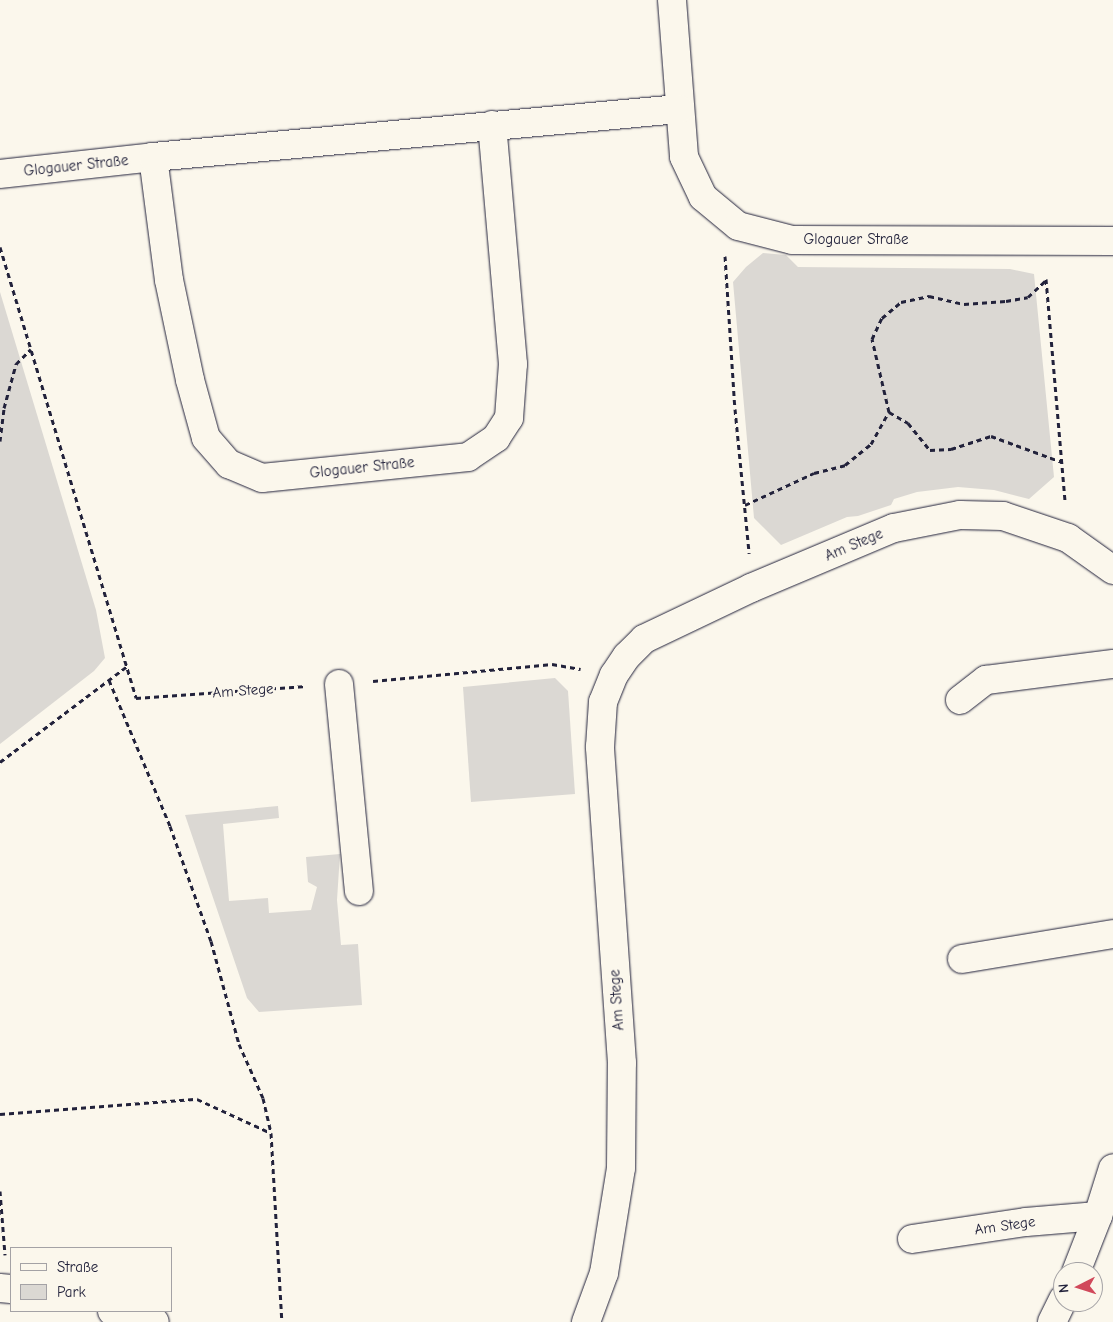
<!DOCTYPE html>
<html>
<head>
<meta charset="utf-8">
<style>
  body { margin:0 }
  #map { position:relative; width:1113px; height:1322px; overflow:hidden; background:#fbf7ec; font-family:"Comic Neue",sans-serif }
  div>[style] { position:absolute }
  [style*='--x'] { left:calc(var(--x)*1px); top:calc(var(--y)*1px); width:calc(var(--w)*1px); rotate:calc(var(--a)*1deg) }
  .green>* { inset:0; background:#dbd8d3 }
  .path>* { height:3px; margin-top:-1.5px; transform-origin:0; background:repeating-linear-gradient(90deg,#22223b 0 5px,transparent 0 9px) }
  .roads { filter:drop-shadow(0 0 1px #22223b) drop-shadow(0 0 1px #22223b) }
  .minor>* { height:28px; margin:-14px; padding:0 14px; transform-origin:14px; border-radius:14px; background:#fbf7ec }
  span { translate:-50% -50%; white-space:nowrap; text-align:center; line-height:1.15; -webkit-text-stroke:4.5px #fbf7ec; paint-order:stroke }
  .street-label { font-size:15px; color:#22223b }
  .legend { position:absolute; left:10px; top:1247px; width:162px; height:65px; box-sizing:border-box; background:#fbf7ec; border:1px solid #a4a2a5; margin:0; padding:6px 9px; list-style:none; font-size:15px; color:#22223b }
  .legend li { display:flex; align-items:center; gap:10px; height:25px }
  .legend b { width:25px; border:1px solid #a4a2a5 }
  .north { position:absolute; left:1053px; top:1262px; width:50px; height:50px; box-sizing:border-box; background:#fbf7ec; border:1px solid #a4a2a5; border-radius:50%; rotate:265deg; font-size:14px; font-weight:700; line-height:20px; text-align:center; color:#22223b }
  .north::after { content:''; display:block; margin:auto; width:18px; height:22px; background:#d1495b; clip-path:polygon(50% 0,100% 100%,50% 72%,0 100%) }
</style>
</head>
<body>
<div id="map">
  <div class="green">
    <div style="clip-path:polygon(763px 253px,786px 255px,798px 267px,1010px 269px,1034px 274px,1054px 477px,1029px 499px,994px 490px,958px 487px,917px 492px,894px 499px,891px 505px,858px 516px,847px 517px,781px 545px,754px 518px,733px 282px,746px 267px)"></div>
    <div style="clip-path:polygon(0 292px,96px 610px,105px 658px,94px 671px,0 744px)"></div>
    <div style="clip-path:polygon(555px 678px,568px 691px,575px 794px,471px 802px,463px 687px)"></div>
    <div style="clip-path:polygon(278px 806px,279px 818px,223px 824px,229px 901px,268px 898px,269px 913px,311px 910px,317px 887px,308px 882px,306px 857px,340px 854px,337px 900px,341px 945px,358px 944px,362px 1005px,259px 1012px,247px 998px,185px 815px)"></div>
  </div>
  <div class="path">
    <div style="--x:0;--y:247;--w:471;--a:73.2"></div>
    <div style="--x:136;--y:698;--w:171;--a:-4"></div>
    <div style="--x:725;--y:256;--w:153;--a:86.3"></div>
    <div style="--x:735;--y:409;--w:145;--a:84.4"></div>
    <div style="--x:1046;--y:279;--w:224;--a:85.1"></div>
    <div style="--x:889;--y:412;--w:22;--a:30"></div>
    <div style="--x:908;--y:423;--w:35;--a:51"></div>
    <div style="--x:930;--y:450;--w:21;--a:-3"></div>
    <div style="--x:951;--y:449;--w:42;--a:-18"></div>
    <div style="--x:991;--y:436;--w:76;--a:20.1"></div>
    <div style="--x:0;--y:441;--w:33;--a:-83"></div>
    <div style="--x:4;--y:408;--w:46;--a:-74.7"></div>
    <div style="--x:16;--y:364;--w:21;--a:-45"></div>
    <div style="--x:745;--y:505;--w:76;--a:-24.9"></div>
    <div style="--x:814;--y:473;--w:32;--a:-14"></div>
    <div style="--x:845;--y:465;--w:33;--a:-39"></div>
    <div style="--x:871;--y:444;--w:37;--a:-61"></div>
    <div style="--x:889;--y:412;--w:75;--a:-103.1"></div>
    <div style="--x:872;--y:339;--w:23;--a:-65"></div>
    <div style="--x:882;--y:318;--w:25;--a:-40"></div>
    <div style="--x:901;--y:302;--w:29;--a:-12"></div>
    <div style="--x:929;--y:296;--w:36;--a:13"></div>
    <div style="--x:964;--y:304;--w:42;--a:-4.1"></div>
    <div style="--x:1006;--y:301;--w:22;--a:-10"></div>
    <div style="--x:1028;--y:297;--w:25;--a:-43"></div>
    <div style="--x:109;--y:680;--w:158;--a:67.3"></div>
    <div style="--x:170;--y:826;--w:122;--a:70.4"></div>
    <div style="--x:211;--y:941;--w:107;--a:74.8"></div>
    <div style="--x:239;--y:1044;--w:59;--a:66"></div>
    <div style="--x:263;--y:1098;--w:36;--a:77"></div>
    <div style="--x:373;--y:681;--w:180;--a:-5.4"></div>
    <div style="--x:552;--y:664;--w:29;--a:10"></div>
    <div style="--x:0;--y:762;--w:158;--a:-37"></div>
    <div style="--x:0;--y:1114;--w:198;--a:-4.4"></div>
    <div style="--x:197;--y:1099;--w:81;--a:24.7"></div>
    <div style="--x:271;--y:1133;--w:189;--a:86.7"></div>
    <div style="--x:0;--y:1191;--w:64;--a:85.5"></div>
  </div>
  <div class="roads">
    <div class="minor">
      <div style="--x:672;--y:0;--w:157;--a:85.6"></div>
      <div style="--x:684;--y:157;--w:44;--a:64.6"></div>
      <div style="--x:703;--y:197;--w:45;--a:39.6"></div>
      <div style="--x:738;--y:226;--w:56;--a:14.5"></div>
      <div style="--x:792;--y:240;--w:321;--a:0.2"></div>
      <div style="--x:153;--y:157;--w:124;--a:82.6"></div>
      <div style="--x:169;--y:280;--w:102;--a:78.1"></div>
      <div style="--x:190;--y:380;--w:60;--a:74.6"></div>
      <div style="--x:206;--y:438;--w:35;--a:49"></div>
      <div style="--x:229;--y:464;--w:36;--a:23"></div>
      <div style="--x:262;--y:478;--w:207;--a:-5.8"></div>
      <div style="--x:468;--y:457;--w:34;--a:-34"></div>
      <div style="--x:496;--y:438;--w:24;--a:-57"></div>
      <div style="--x:509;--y:418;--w:54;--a:-85.8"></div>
      <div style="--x:513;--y:364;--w:240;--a:-95"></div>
      <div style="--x:0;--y:174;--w:154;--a:-6.3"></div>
      <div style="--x:153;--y:157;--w:528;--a:-5.21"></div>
      <div style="--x:339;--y:684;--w:208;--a:84.5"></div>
      <div style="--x:960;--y:700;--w:33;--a:-38"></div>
      <div style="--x:986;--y:680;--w:128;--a:-7.2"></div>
      <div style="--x:962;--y:959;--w:153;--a:-9.4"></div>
      <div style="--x:912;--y:1239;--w:115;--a:-8.5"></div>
      <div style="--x:1026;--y:1222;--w:72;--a:-4.8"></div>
      <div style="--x:1076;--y:1272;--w:60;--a:-68.6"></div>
      <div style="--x:1098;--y:1216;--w:50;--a:-72.6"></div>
      <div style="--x:0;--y:1288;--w:11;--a:5"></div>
      <div style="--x:112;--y:1311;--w:44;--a:14.3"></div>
      <div style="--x:586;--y:1322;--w:52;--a:-69.8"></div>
      <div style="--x:604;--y:1273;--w:106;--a:-80.8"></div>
      <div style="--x:621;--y:1168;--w:105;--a:-89.5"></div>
      <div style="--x:622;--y:1063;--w:317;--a:-94"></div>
      <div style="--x:600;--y:747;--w:45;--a:-86.2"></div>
      <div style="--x:603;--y:702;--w:29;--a:-68"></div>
      <div style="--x:614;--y:675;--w:23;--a:-56"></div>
      <div style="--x:627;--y:656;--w:24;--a:-45"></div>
      <div style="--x:644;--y:639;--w:119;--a:-25.5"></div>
      <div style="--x:751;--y:588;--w:155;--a:-22.8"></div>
      <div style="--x:894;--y:528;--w:67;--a:-11.1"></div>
      <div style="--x:960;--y:515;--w:43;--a:1.3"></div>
      <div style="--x:1003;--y:516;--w:69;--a:18.7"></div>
      <div style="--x:1068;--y:538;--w:55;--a:35.4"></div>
      <div style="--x:1052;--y:1322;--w:25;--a:-64"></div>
    </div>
  </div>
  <div class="street-label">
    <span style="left:76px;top:166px;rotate:-6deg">Glogauer Straße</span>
    <span style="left:856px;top:240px">Glogauer Straße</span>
    <span style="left:362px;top:468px;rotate:-6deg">Glogauer Straße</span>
    <span style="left:854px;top:545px;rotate:-23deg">Am Stege</span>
    <span style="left:243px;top:691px;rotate:-4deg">Am Stege</span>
    <span style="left:617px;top:1000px;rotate:-94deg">Am Stege</span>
    <span style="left:1005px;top:1226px;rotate:-8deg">Am Stege</span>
  </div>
  <ul class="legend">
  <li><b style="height:6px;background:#fbf7ec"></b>Straße</li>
  <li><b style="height:14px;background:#dbd8d3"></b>Park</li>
  </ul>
  <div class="north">N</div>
</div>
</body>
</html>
